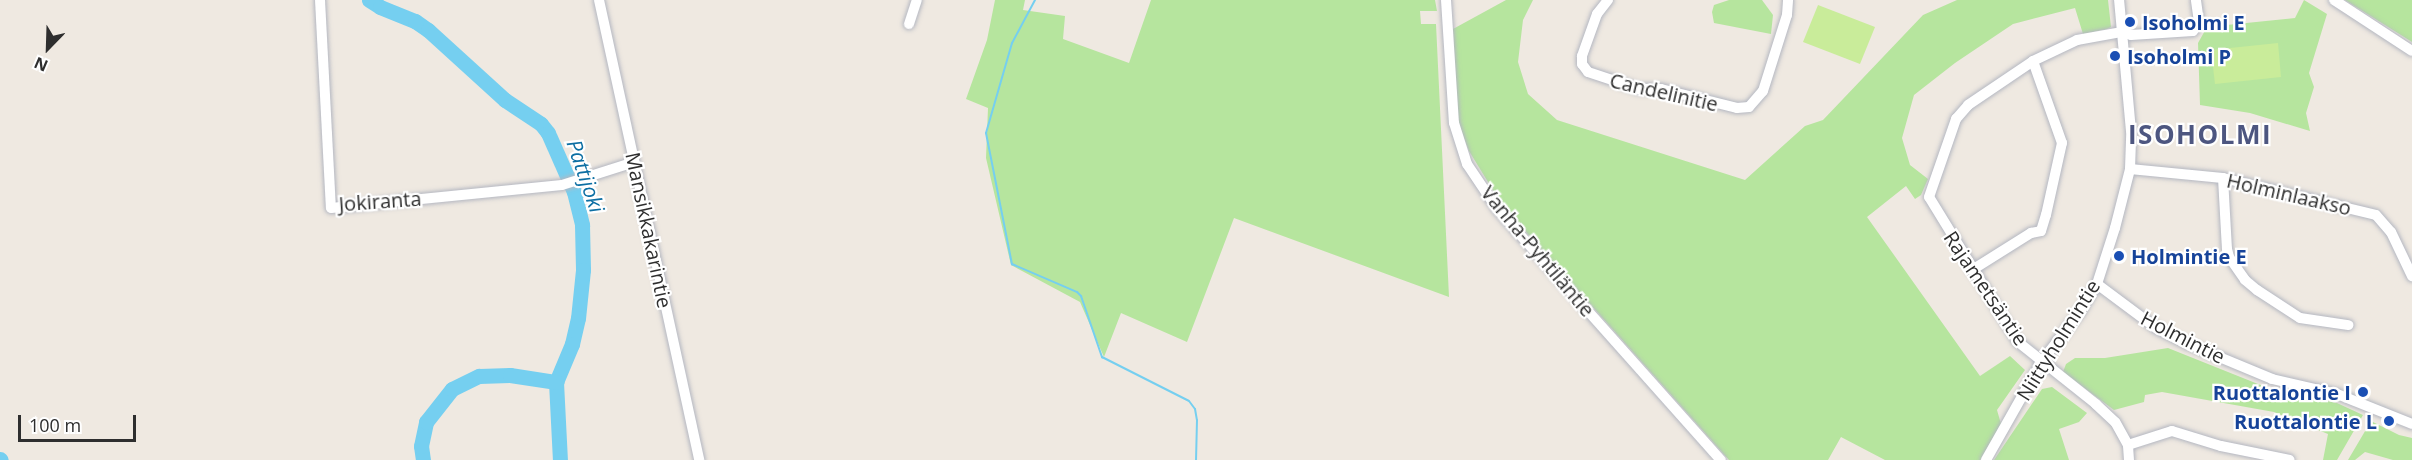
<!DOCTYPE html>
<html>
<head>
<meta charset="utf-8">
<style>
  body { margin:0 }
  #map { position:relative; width:2412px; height:460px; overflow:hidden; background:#efe9e1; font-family:"Open Sans",sans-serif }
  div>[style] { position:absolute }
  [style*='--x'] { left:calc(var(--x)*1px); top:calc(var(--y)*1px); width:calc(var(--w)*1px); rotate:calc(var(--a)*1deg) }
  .green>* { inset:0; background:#b6e59e }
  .pitch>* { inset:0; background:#c9ec9a }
  .stream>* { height:2px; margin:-1px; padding:0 1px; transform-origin:1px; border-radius:1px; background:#75cff0 }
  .river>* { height:15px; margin:-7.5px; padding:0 7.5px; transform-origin:7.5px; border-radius:7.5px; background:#75cff0 }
  .roads { filter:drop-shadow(0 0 2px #b4b7c1) drop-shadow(0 0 2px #b4b7c1) }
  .minor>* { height:10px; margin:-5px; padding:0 5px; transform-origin:5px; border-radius:5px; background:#fff }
  .dots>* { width:16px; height:16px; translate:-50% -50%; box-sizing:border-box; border:3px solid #fff; border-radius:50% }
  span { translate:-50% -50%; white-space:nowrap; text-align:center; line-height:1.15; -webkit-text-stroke:4.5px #fff; paint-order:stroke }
  .transit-label { font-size:20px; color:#164399; font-weight:700 }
  .left { translate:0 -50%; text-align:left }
  .right { translate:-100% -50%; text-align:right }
  .street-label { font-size:20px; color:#2e2e2e }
  .water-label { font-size:21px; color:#0d6fa3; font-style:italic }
  .district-label { font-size:26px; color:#4d5680; font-weight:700; letter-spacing:1.5px }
  .north { position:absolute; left:18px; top:18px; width:60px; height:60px; -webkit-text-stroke:4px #fff; paint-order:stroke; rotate:203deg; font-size:16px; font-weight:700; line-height:24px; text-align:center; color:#2e2e2e }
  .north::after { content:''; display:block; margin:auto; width:21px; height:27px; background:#2e2e2e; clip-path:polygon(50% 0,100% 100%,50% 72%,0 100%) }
  .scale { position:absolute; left:18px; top:415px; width:118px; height:27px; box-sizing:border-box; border:3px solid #2e2e2e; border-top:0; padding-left:8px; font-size:18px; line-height:21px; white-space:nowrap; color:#2e2e2e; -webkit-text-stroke:4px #fff; paint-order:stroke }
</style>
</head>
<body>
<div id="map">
  <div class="green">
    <div style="clip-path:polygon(995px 0,1025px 0,1023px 10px,1065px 16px,1063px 39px,1129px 63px,1151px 0,1435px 0,1437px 11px,1420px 11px,1421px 24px,1436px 24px,1449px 297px,1234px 218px,1187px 342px,1121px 313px,1104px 357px,1080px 302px,1011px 265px,986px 158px,988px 108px,966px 99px,987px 40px)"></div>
    <div style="clip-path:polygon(1506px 0,1533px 0,1523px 20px,1518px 62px,1528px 94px,1557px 120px,1745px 180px,1805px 126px,1823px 120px,1923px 15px,1957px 0,2108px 0,2111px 27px,2107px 29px,2083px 34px,2075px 8px,2013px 24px,1955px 63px,1914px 95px,1902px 138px,1910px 165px,1928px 179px,1921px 195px,1915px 199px,1906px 186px,1867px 217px,1980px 376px,2010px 356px,2025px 370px,1997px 410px,2001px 424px,1980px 460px,1885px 460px,1841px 437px,1828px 460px,1729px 460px,1502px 205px,1469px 151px,1457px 120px,1453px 29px)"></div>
    <div style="clip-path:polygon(1729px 0,1762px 0,1773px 15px,1771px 34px,1714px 23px,1712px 12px,1714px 5px)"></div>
    <div style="clip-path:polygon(2304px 0,2327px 14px,2309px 73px,2314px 87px,2306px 113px,2310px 131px,2250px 113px,2200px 105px,2198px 43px,2207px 27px,2295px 18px)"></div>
    <div style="clip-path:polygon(2345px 0,2412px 0,2412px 42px)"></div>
    <div style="clip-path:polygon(2168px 348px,2278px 392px,2337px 403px,2363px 415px,2337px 460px,2323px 460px,2328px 434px,2274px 412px,2162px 392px,2145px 395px,2144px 402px,2114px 410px,2063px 372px,2066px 364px,2075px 358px,2105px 358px)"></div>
    <div style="clip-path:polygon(2052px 387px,2087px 413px,2079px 422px,2059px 429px,2069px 460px,1994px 460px,2042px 389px)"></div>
    <div style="clip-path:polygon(2371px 421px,2399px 435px,2412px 438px,2412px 460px,2393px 460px,2365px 452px,2355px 460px,2348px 460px)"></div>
  </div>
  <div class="pitch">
    <div style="clip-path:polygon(1818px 5px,1875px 27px,1860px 64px,1803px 42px)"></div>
    <div style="clip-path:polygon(2278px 43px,2281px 77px,2215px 84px,2211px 50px)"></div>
  </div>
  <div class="stream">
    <div style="--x:1035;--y:0;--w:49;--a:118.1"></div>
    <div style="--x:1012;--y:43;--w:94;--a:106.1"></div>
    <div style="--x:986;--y:133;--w:134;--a:78.8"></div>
    <div style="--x:1012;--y:264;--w:71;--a:23.3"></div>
    <div style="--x:1077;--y:292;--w:6;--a:45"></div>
    <div style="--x:1081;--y:296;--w:65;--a:71"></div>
    <div style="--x:1102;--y:357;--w:97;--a:26.8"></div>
    <div style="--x:1189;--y:401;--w:10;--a:53"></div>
    <div style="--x:1195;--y:409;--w:11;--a:80"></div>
    <div style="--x:1197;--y:420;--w:40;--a:91.4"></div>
  </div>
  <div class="river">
    <div style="--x:369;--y:0;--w:13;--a:32"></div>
    <div style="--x:380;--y:7;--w:38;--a:22"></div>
    <div style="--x:415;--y:21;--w:16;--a:35"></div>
    <div style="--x:428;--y:30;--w:104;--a:42.3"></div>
    <div style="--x:505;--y:100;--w:43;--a:33.7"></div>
    <div style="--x:541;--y:124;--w:11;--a:52"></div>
    <div style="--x:548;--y:133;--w:64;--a:66.2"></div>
    <div style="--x:574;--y:192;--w:34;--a:76"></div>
    <div style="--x:582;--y:225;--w:45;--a:88.7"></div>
    <div style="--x:583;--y:270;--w:48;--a:95.9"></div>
    <div style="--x:578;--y:318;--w:27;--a:103"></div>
    <div style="--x:572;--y:344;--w:41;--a:112.8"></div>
    <div style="--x:556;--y:382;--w:78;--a:87.1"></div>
    <div style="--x:0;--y:459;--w:1;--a:45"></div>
    <div style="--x:423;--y:460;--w:14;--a:-98"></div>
    <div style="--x:421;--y:446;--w:25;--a:-78"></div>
    <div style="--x:426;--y:422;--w:42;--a:-51.8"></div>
    <div style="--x:452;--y:389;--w:30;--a:-26"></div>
    <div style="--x:479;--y:376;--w:31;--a:-2"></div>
    <div style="--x:510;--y:375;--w:47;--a:8.7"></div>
  </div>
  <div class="roads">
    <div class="minor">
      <div style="--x:320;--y:0;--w:208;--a:87"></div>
      <div style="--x:331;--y:208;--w:232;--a:-5.7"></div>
      <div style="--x:562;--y:185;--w:76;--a:-17.7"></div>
      <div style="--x:599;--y:0;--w:471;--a:77.7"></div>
      <div style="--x:1446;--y:0;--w:123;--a:86.3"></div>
      <div style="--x:1454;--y:123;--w:43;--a:72.4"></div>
      <div style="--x:1467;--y:164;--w:55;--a:56"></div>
      <div style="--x:1498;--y:210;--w:335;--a:48.3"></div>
      <div style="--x:1608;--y:0;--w:18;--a:128"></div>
      <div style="--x:1597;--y:14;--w:45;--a:109.7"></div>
      <div style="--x:1582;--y:56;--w:8;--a:90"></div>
      <div style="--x:1582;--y:64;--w:10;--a:53"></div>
      <div style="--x:1588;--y:72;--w:54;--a:18.4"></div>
      <div style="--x:1639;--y:89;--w:22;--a:0"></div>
      <div style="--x:1661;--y:89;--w:78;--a:14"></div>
      <div style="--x:1737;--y:108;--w:12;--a:-5"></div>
      <div style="--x:1749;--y:107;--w:21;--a:-49"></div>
      <div style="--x:1763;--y:91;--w:80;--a:-72.5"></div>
      <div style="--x:1787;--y:15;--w:15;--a:-86"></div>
      <div style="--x:2334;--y:0;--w:93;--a:33.2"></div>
      <div style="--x:909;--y:24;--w:25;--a:-72"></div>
      <div style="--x:2130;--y:169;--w:93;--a:5.5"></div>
      <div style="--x:2223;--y:178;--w:157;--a:13.6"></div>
      <div style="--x:2376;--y:215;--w:23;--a:49"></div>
      <div style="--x:2391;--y:232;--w:49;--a:64.5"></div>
      <div style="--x:2223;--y:178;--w:71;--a:86.8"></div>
      <div style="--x:2227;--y:249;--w:8;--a:76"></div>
      <div style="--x:2229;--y:257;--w:28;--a:55"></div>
      <div style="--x:2245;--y:280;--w:16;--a:40"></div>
      <div style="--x:2257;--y:290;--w:51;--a:33.1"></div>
      <div style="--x:2300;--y:318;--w:49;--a:8.3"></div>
      <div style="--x:1972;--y:270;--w:70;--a:-32.1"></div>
      <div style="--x:2031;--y:233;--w:10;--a:-11"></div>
      <div style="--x:2041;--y:231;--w:17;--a:-73"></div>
      <div style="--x:2046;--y:215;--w:74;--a:-77.5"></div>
      <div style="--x:2062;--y:143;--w:87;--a:-109.5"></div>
      <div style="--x:2097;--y:284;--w:74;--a:36.7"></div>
      <div style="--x:2156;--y:328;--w:36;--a:27"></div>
      <div style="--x:2188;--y:344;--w:91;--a:22.6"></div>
      <div style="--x:2272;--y:379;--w:67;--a:13"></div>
      <div style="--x:2337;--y:394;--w:81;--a:21.8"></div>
      <div style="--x:2128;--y:445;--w:46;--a:-17.7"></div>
      <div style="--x:2172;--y:431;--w:51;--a:17"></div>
      <div style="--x:2221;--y:446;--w:70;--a:11.5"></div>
      <div style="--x:1986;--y:460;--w:114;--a:-60.5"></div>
      <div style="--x:2042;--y:361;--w:62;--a:-52.2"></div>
      <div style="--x:2080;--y:312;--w:33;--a:-59"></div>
      <div style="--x:2097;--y:284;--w:59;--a:-72.2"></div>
      <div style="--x:2115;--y:228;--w:61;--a:-75.7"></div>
      <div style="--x:2130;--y:169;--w:38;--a:-88"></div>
      <div style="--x:2131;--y:131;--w:132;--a:-95.2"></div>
      <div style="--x:2129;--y:460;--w:15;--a:-94"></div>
      <div style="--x:2128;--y:445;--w:26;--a:-119"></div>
      <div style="--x:2115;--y:422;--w:26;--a:-137"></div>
      <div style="--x:2096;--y:404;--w:100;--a:-141.5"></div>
      <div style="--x:2018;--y:342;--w:170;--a:-121.5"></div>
      <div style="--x:1929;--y:197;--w:83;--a:-70.9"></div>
      <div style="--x:1956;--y:119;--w:18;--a:-49"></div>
      <div style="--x:1968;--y:105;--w:78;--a:-34.1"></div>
      <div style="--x:2033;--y:61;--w:49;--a:-25.5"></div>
      <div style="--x:2077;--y:40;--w:46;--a:-10.1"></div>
      <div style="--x:2122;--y:32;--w:9;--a:18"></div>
      <div style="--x:2131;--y:35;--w:62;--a:-3.7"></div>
      <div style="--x:2193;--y:31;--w:11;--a:-56"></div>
      <div style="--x:2199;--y:22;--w:22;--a:-98"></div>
    </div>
  </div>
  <div class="dots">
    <div style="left:2130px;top:22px;background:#1a4fb4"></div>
    <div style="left:2115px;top:56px;background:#1a4fb4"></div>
    <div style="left:2119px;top:256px;background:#1a4fb4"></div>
    <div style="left:2363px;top:392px;background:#1a4fb4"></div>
    <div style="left:2389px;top:421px;background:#1a4fb4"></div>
  </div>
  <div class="transit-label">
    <span class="left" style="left:2142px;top:22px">Isoholmi E</span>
    <span class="left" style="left:2127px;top:56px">Isoholmi P</span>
    <span class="left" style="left:2131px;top:256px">Holmintie E</span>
    <span class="right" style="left:2351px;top:392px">Ruottalontie I</span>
    <span class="right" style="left:2377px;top:421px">Ruottalontie L</span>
  </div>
  <div class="street-label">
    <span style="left:1664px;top:92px;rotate:13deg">Candelinitie</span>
    <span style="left:2289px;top:194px;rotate:13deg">Holminlaakso</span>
    <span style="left:380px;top:201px;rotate:-4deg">Jokiranta</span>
    <span style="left:649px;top:230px;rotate:78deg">Mansikkakarintie</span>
    <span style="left:1538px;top:251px;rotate:50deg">Vanha-Pyhtiläntie</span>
    <span style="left:1986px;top:288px;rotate:56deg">Rajametsäntie</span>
    <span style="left:2183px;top:337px;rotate:27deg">Holmintie</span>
    <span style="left:2058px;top:340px;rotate:-58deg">Niittyholmintie</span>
  </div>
  <div class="water-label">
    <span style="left:586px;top:176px;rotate:71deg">Pattijoki</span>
  </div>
  <div class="district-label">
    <span style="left:2200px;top:135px">ISOHOLMI</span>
  </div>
  <div class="north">N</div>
  <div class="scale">100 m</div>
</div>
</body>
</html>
